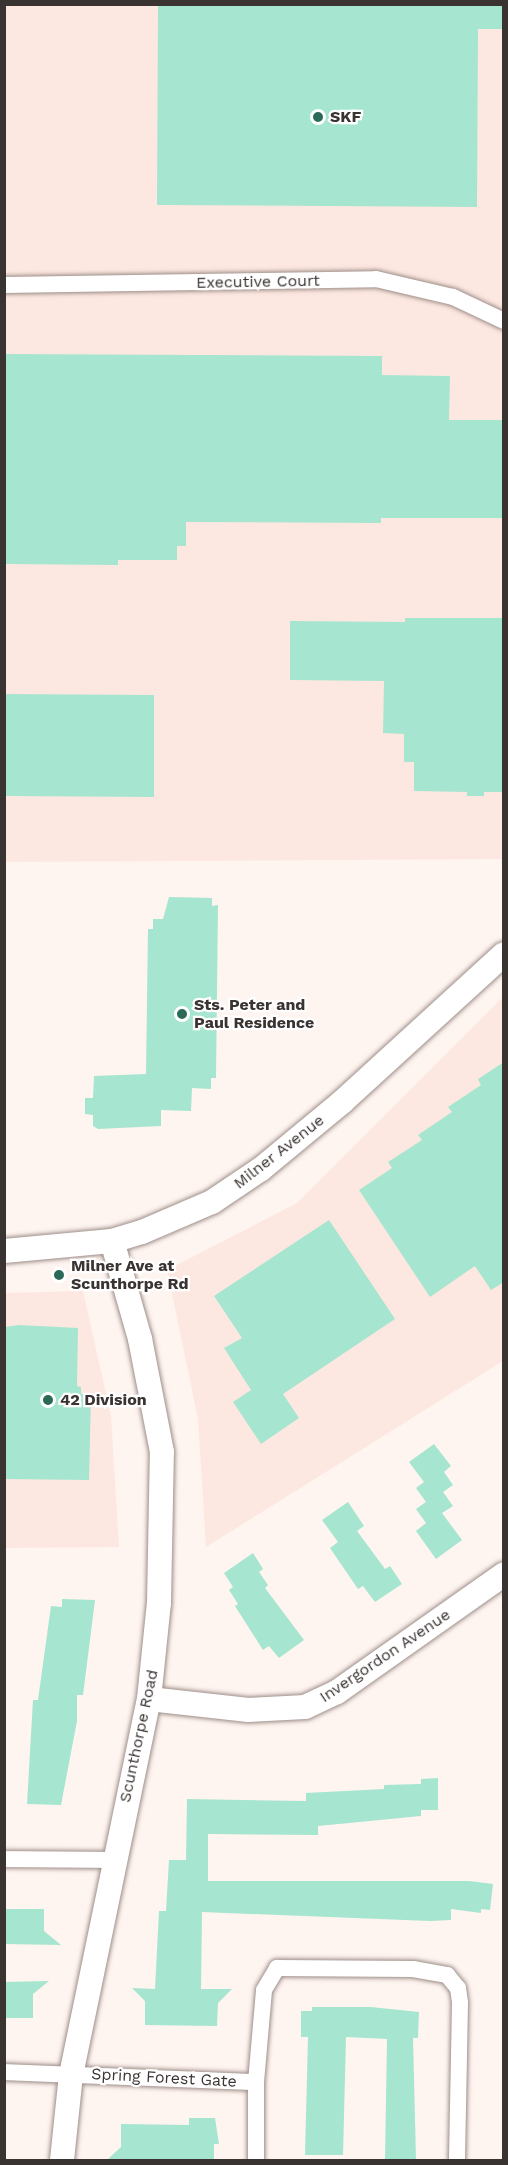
<!DOCTYPE html>
<html>
<head>
<meta charset="utf-8">
<style>
  body { margin:0 }
  #map { position:relative; width:508px; height:2165px; overflow:hidden; background:#fef4f0; font-family:"Work Sans",sans-serif }
  div>[style] { position:absolute }
  [style*='--x'] { left:calc(var(--x)*1px); top:calc(var(--y)*1px); width:calc(var(--w)*1px); rotate:calc(var(--a)*1deg) }
  .built>* { inset:0; background:#fde8e1 }
  .building>* { inset:0; background:#a6e5cf }
  .roads { filter:drop-shadow(0 0 2px #9e8e89) drop-shadow(0 0 2px #9e8e89) }
  .street>* { height:16px; margin:-8px; padding:0 8px; transform-origin:8px; border-radius:8px; background:#fff }
  .secondary>* { height:24px; margin:-12px; padding:0 12px; transform-origin:12px; border-radius:12px; background:#fff }
  .dots>* { width:16px; height:16px; translate:-50% -50%; box-sizing:border-box; border:3px solid #fff; border-radius:50% }
  span { translate:-50% -50%; white-space:nowrap; text-align:center; line-height:1.15; -webkit-text-stroke:4.5px #fff; paint-order:stroke }
  .poi-label { font-size:16px; color:#393331; font-weight:700 }
  .left { translate:0 -50%; text-align:left }
  .street-label { font-size:16px; color:#393331 }
  .frame { position:absolute; inset:0; border:6px solid #393331; pointer-events:none }
</style>
</head>
<body>
<div id="map">
  <div class="built">
    <div style="clip-path:polygon(4px 5px,503px 5px,503px 859px,5px 862px)"></div>
    <div style="clip-path:polygon(503px 997px,503px 1361px,206px 1547px,198px 1419px,167px 1270px,297px 1203px)"></div>
    <div style="clip-path:polygon(83px 1291px,111px 1416px,119px 1547px,5px 1548px,4px 1293px)"></div>
  </div>
  <div class="building">
    <div style="clip-path:polygon(158px 4px,504px 4px,504px 29px,478px 29px,477px 207px,157px 205px)"></div>
    <div style="clip-path:polygon(4px 354px,382px 356px,382px 375px,450px 376px,449px 420px,504px 420px,504px 518px,381px 518px,381px 523px,186px 522px,186px 546px,177px 546px,177px 560px,118px 560px,118px 565px,4px 564px)"></div>
    <div style="clip-path:polygon(405px 618px,504px 618px,504px 792px,484px 792px,484px 796px,467px 796px,467px 792px,414px 791px,414px 762px,404px 762px,404px 734px,383px 733px,384px 681px,290px 680px,290px 621px,405px 622px)"></div>
    <div style="clip-path:polygon(4px 694px,154px 695px,154px 797px,4px 796px)"></div>
    <div style="clip-path:polygon(169px 897px,212px 898px,212px 906px,218px 905px,216px 1078px,211px 1078px,211px 1089px,192px 1088px,191px 1111px,161px 1110px,161px 1126px,98px 1129px,93px 1126px,93px 1115px,85px 1114px,85px 1098px,93px 1098px,94px 1076px,146px 1074px,148px 929px,153px 929px,153px 919px,163px 919px)"></div>
    <div style="clip-path:polygon(504px 1062px,504px 1282px,491px 1290px,475px 1266px,430px 1297px,359px 1190px,392px 1168px,388px 1162px,422px 1140px,418px 1135px,452px 1112px,448px 1107px,481px 1085px,478px 1079px)"></div>
    <div style="clip-path:polygon(329px 1220px,395px 1319px,283px 1394px,299px 1418px,261px 1444px,233px 1402px,251px 1390px,224px 1348px,242px 1338px,214px 1296px)"></div>
    <div style="clip-path:polygon(19px 1325px,78px 1328px,77px 1386px,81px 1387px,81px 1394px,91px 1395px,89px 1480px,4px 1479px,4px 1327px)"></div>
    <div style="clip-path:polygon(434px 1444px,451px 1466px,444px 1472px,453px 1485px,443px 1492px,453px 1506px,442px 1513px,462px 1540px,436px 1559px,416px 1531px,426px 1523px,416px 1509px,426px 1502px,416px 1488px,424px 1482px,409px 1462px)"></div>
    <div style="clip-path:polygon(348px 1502px,364px 1526px,357px 1531px,385px 1569px,390px 1566px,402px 1584px,375px 1602px,363px 1586px,358px 1589px,330px 1548px,338px 1542px,322px 1520px)"></div>
    <div style="clip-path:polygon(253px 1553px,263px 1569px,259px 1572px,268px 1585px,265px 1588px,304px 1640px,279px 1658px,269px 1646px,263px 1650px,235px 1606px,238px 1604px,229px 1590px,233px 1587px,224px 1573px)"></div>
    <div style="clip-path:polygon(62px 1599px,95px 1600px,83px 1695px,77px 1695px,77px 1721px,61px 1805px,27px 1804px,33px 1700px,38px 1700px,51px 1606px,62px 1607px)"></div>
    <div style="clip-path:polygon(438px 1778px,438px 1810px,421px 1810px,421px 1816px,318px 1826px,318px 1835px,208px 1834px,208px 1881px,469px 1881px,493px 1884px,490px 1910px,481px 1909px,481px 1913px,451px 1909px,451px 1920px,430px 1921px,202px 1912px,201px 1989px,232px 1989px,218px 2003px,217px 2026px,145px 2025px,145px 2001px,132px 1988px,155px 1989px,159px 1911px,166px 1911px,169px 1860px,186px 1860px,187px 1799px,306px 1801px,306px 1793px,384px 1789px,384px 1785px,421px 1784px,421px 1779px)"></div>
    <div style="clip-path:polygon(4px 1909px,44px 1909px,44px 1931px,61px 1945px,4px 1944px)"></div>
    <div style="clip-path:polygon(49px 1981px,33px 1994px,33px 2018px,4px 2018px,4px 1982px)"></div>
    <div style="clip-path:polygon(312px 2007px,371px 2007px,419px 2012px,418px 2038px,413px 2038px,416px 2160px,385px 2160px,387px 2039px,346px 2037px,343px 2155px,305px 2155px,308px 2037px,301px 2037px,301px 2011px,312px 2011px)"></div>
    <div style="clip-path:polygon(189px 2118px,215px 2118px,219px 2144px,214px 2144px,214px 2160px,107px 2160px,121px 2147px,121px 2124px,189px 2125px)"></div>
  </div>
  <div class="roads">
    <div class="street">
      <div style="--x:4;--y:285;--w:372;--a:-0.9"></div>
      <div style="--x:376;--y:279;--w:79;--a:13.2"></div>
      <div style="--x:453;--y:297;--w:56;--a:25.2"></div>
      <div style="--x:4;--y:1859;--w:110;--a:0.5"></div>
      <div style="--x:4;--y:2072;--w:252;--a:2.3"></div>
      <div style="--x:256;--y:2160;--w:78;--a:-90"></div>
      <div style="--x:256;--y:2082;--w:92;--a:-85"></div>
      <div style="--x:264;--y:1990;--w:26;--a:-59"></div>
      <div style="--x:277;--y:1968;--w:136;--a:0.4"></div>
      <div style="--x:413;--y:1969;--w:35;--a:10"></div>
      <div style="--x:447;--y:1975;--w:17;--a:50"></div>
      <div style="--x:458;--y:1988;--w:15;--a:82"></div>
      <div style="--x:460;--y:2003;--w:157;--a:91.1"></div>
    </div>
    <div class="secondary">
      <div style="--x:4;--y:1251;--w:108;--a:-5.3"></div>
      <div style="--x:112;--y:1241;--w:31;--a:-17"></div>
      <div style="--x:142;--y:1232;--w:76;--a:-23.2"></div>
      <div style="--x:212;--y:1202;--w:59;--a:-34"></div>
      <div style="--x:261;--y:1169;--w:105;--a:-39.6"></div>
      <div style="--x:342;--y:1102;--w:219;--a:-42.4"></div>
      <div style="--x:149;--y:1699;--w:100;--a:6.3"></div>
      <div style="--x:248;--y:1710;--w:57;--a:-3"></div>
      <div style="--x:305;--y:1707;--w:35;--a:-25"></div>
      <div style="--x:337;--y:1692;--w:204;--a:-35.2"></div>
      <div style="--x:62;--y:2160;--w:85;--a:-84"></div>
      <div style="--x:71;--y:2075;--w:384;--a:-78.3"></div>
      <div style="--x:149;--y:1699;--w:97;--a:-84.1"></div>
      <div style="--x:159;--y:1603;--w:151;--a:-88.9"></div>
      <div style="--x:162;--y:1452;--w:115;--a:-101"></div>
      <div style="--x:140;--y:1339;--w:102;--a:-105.9"></div>
    </div>
  </div>
  <div class="dots">
    <div style="left:318px;top:117px;background:#2b6a58"></div>
    <div style="left:182px;top:1014px;background:#2b6a58"></div>
    <div style="left:59px;top:1275px;background:#2b6a58"></div>
    <div style="left:48px;top:1400px;background:#2b6a58"></div>
  </div>
  <div class="poi-label">
    <span class="left" style="left:330px;top:117px">SKF</span>
    <span class="left" style="left:194px;top:1014px">Sts. Peter and<br>Paul Residence</span>
    <span class="left" style="left:71px;top:1275px">Milner Ave at<br>Scunthorpe Rd</span>
    <span class="left" style="left:60px;top:1400px">42 Division</span>
  </div>
  <div class="street-label">
    <span style="left:258px;top:282px;rotate:-1deg">Executive Court</span>
    <span style="left:279px;top:1152px;rotate:-38deg">Milner Avenue</span>
    <span style="left:385px;top:1656px;rotate:-34deg">Invergordon Avenue</span>
    <span style="left:139px;top:1736px;rotate:-78deg">Scunthorpe Road</span>
    <span style="left:164px;top:2078px;rotate:3deg">Spring Forest Gate</span>
  </div>
  <div class="frame"></div>
</div>
</body>
</html>
